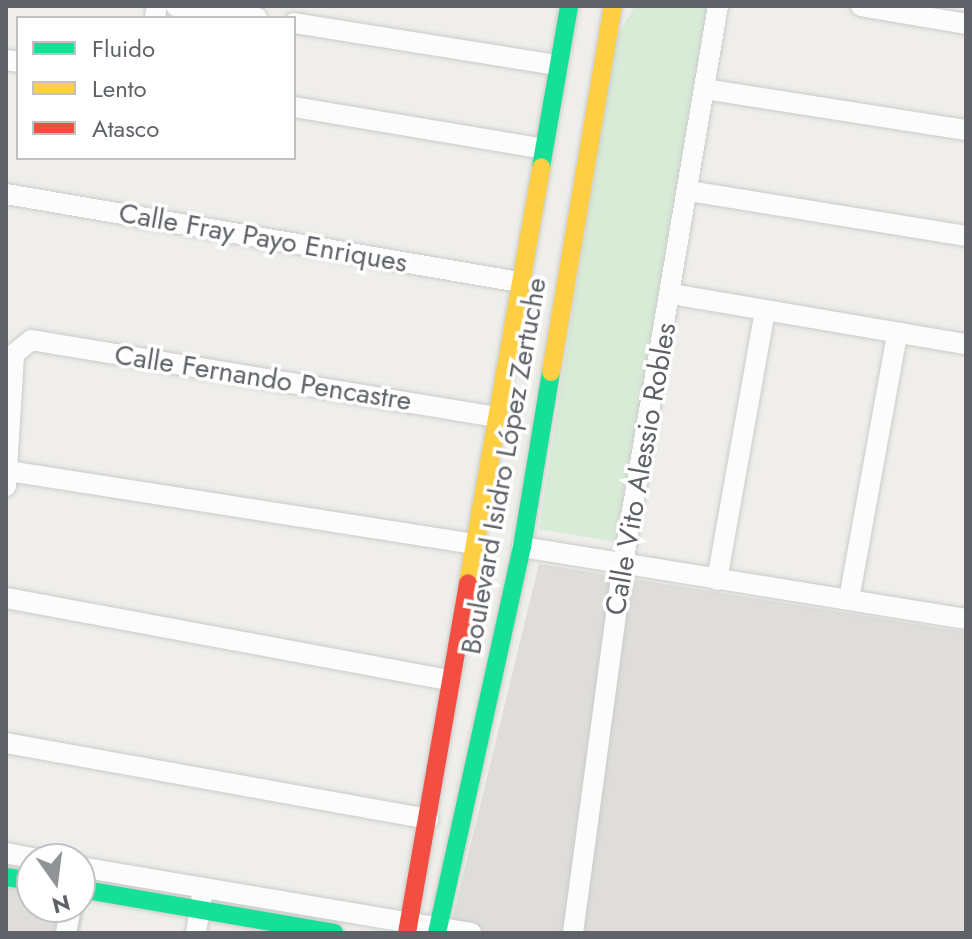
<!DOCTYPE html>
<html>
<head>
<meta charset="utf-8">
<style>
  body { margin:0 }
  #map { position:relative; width:972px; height:939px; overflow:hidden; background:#efeeea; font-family:Jost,sans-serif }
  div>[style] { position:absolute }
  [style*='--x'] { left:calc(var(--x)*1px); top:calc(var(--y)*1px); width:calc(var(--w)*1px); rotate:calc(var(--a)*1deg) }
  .industrial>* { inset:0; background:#dfddda }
  .green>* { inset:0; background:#d8ebd6 }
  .roads { filter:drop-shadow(0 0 2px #cbcccc) drop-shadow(0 0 2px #cbcccc) }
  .street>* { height:20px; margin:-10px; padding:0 10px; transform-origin:10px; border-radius:10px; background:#fdfcfc }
  .fast>* { height:18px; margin:-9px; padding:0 9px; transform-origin:9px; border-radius:9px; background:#16e098 }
  .slow>* { height:18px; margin:-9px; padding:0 9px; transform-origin:9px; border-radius:9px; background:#ffcf43 }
  .jam>* { height:18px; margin:-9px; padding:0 9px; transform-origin:9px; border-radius:9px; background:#f24e42 }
  span { translate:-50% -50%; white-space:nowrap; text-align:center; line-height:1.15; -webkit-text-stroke:7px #fff; paint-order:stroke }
  .street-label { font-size:28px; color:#5f6368 }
  .frame { position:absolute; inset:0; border:8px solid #5f6368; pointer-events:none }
  .legend { position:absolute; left:16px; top:16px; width:280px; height:144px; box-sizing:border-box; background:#fff; border:2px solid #bfc1c3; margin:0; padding:10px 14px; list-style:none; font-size:24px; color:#5f6368 }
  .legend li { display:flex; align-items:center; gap:16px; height:40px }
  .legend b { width:40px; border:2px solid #bfc1c3 }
  .north { position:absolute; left:16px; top:843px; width:80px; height:80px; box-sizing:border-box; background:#fff; border:2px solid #bfc1c3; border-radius:50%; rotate:166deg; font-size:22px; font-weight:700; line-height:32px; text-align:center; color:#5f6368 }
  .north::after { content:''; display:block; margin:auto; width:28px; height:36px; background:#919496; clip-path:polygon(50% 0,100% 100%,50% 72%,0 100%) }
</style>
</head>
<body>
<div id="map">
  <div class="industrial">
    <div style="clip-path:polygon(539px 564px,966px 632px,966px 933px,449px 933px)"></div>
    <div style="clip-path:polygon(6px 887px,32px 891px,32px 907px,80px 907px,86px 900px,80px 933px,6px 933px)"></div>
  </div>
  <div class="green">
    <div style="clip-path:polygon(635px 6px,707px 6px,624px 543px,539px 529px,615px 39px)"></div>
  </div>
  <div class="roads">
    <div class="street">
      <div style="--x:176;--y:6;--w:82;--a:8.4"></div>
      <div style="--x:861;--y:6;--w:107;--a:9.7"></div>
      <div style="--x:155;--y:18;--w:12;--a:-81"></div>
      <div style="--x:294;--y:23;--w:265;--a:9.1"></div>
      <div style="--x:6;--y:60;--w:12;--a:9"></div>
      <div style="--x:704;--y:89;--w:265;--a:8.9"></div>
      <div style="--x:294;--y:107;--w:249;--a:9.5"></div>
      <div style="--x:689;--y:191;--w:281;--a:9.2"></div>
      <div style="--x:6;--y:194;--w:520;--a:9.73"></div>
      <div style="--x:672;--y:294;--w:298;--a:9.7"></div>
      <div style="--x:8;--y:471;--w:471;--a:8.9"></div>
      <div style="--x:6;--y:486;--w:132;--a:-86.5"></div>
      <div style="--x:14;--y:354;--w:22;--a:-39"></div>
      <div style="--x:31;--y:340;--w:470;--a:9.4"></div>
      <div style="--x:522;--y:547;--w:450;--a:9.2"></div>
      <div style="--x:717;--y:580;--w:274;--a:-79.9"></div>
      <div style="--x:6;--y:598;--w:450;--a:10.5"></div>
      <div style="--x:849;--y:599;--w:269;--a:-79.7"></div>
      <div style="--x:6;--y:743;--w:429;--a:10.2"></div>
      <div style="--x:6;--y:853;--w:31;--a:11"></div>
      <div style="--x:80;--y:867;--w:397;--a:9.6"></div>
      <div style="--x:66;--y:933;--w:26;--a:-79"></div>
      <div style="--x:196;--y:933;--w:36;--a:-81"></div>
      <div style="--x:573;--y:933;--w:372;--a:-82.3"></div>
      <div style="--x:623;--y:564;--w:566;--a:-80.34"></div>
    </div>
    <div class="fast">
      <div style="--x:541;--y:167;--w:163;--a:-80.1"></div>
      <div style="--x:6;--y:877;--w:26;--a:9"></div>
      <div style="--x:80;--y:889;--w:258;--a:9.8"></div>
      <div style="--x:437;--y:933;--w:395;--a:-77.6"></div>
      <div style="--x:522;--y:547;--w:177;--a:-80.6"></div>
    </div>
    <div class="slow">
      <div style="--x:551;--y:372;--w:371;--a:-80.4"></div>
      <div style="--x:468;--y:583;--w:422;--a:-80"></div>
    </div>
    <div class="jam">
      <div style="--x:407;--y:933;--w:355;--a:-80.1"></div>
    </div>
  </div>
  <div class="street-label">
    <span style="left:263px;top:238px;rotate:10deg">Calle Fray Payo Enriques</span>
    <span style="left:263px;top:378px;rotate:9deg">Calle Fernando Pencastre</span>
    <span style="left:504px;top:466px;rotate:-80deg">Boulevard Isidro López Zertuche</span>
    <span style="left:641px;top:469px;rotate:-80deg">Calle Vito Alessio Robles</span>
  </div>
  <div class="frame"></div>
  <ul class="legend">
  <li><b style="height:10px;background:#16e098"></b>Fluido</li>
  <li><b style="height:10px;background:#ffcf43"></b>Lento</li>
  <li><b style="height:10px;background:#f24e42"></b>Atasco</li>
  </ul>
  <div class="north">N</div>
</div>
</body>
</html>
